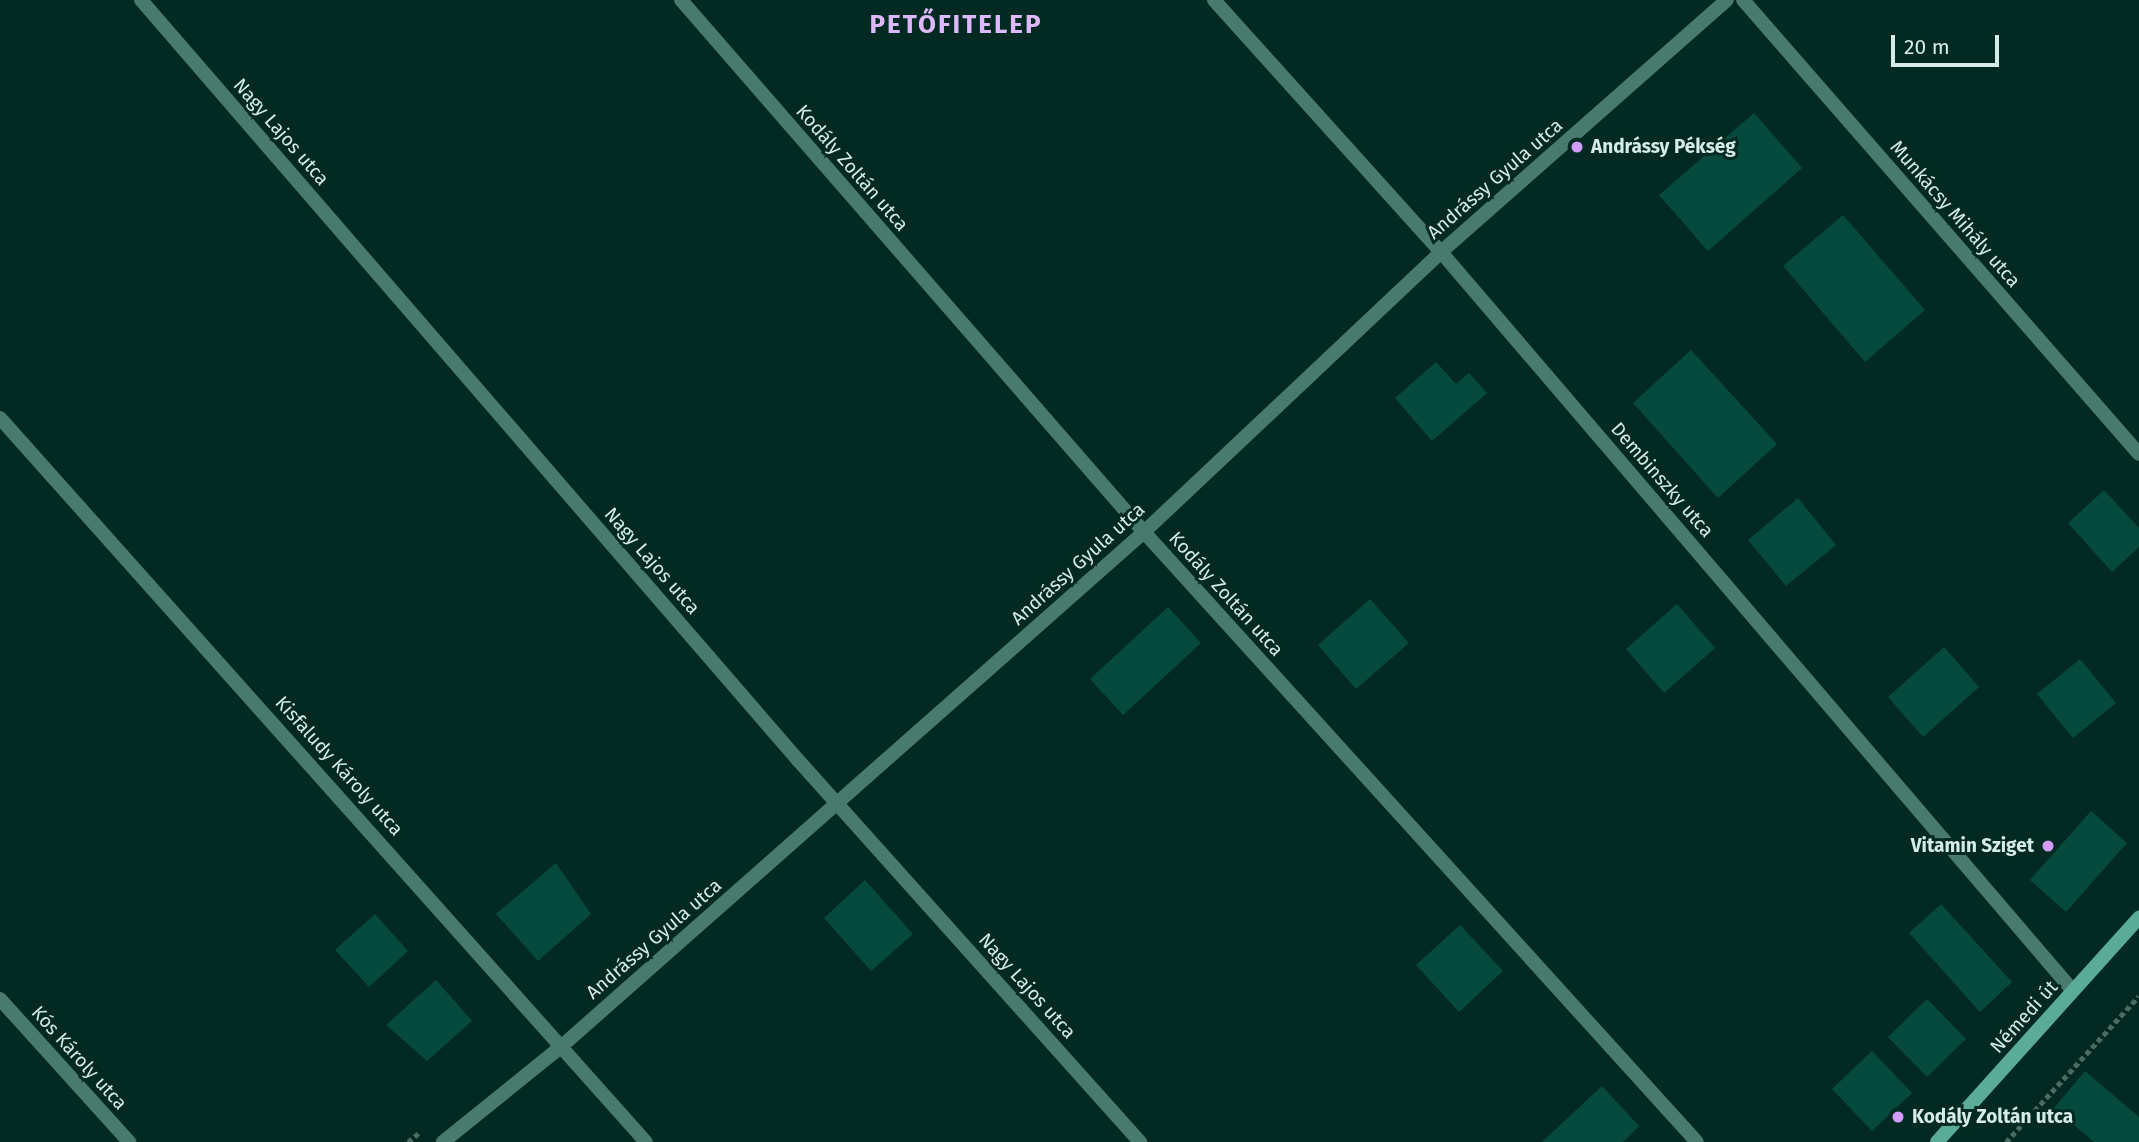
<!DOCTYPE html>
<html>
<head>
<meta charset="utf-8">
<style>
  body { margin:0 }
  #map { position:relative; width:2139px; height:1142px; overflow:hidden; background:#022a22; font-family:"Fira Sans",sans-serif }
  div>[style] { position:absolute }
  [style*='--x'] { left:calc(var(--x)*1px); top:calc(var(--y)*1px); width:calc(var(--w)*1px); rotate:calc(var(--a)*1deg) }
  .building>* { inset:0; background:#064a3e }
  .path>* { height:4.5px; margin-top:-2.25px; transform-origin:0; background:repeating-linear-gradient(90deg,#496b64 0 5px,transparent 0 8.5px) }
  .street>* { height:14px; margin:-7px; padding:0 7px; transform-origin:7px; border-radius:7px; background:#497a6e }
  .secondary>* { height:14px; margin:-7px; padding:0 7px; transform-origin:7px; border-radius:7px; background:#5aac98 }
  .dots>* { width:19px; height:19px; translate:-50% -50%; box-sizing:border-box; border:4px solid #022a22; border-radius:50% }
  span { translate:-50% -50%; white-space:nowrap; text-align:center; line-height:1.15; -webkit-text-stroke:6px #022a22; paint-order:stroke }
  .street-label { font-size:19px; color:#d6ebe5 }
  .poi-label { font-size:19px; color:#d6ebe5; font-weight:700 }
  .left { translate:0 -50%; text-align:left }
  .right { translate:-100% -50%; text-align:right }
  .district-label { font-size:26px; color:#ddb8fb; font-weight:700; letter-spacing:2px }
  .scale { position:absolute; left:1891px; top:35px; width:108px; height:32px; box-sizing:border-box; border:4px solid #d6ebe5; border-top:0; padding-left:9px; font-size:21px; line-height:24px; white-space:nowrap; color:#d6ebe5; -webkit-text-stroke:5px #022a22; paint-order:stroke }
</style>
</head>
<body>
<div id="map">
  <div class="building">
    <div style="clip-path:polygon(1754px 113px,1802px 168px,1708px 251px,1659px 195px)"></div>
    <div style="clip-path:polygon(1843px 215px,1925px 310px,1865px 362px,1783px 266px)"></div>
    <div style="clip-path:polygon(1691px 350px,1777px 444px,1718px 498px,1633px 403px)"></div>
    <div style="clip-path:polygon(1436px 362px,1456px 384px,1469px 373px,1487px 393px,1432px 441px,1395px 398px)"></div>
    <div style="clip-path:polygon(2104px 490px,2139px 528px,2139px 547px,2112px 572px,2068px 523px)"></div>
    <div style="clip-path:polygon(1798px 498px,1836px 545px,1786px 586px,1748px 540px)"></div>
    <div style="clip-path:polygon(1370px 599px,1409px 643px,1356px 689px,1318px 645px)"></div>
    <div style="clip-path:polygon(1677px 604px,1715px 648px,1664px 693px,1626px 649px)"></div>
    <div style="clip-path:polygon(1168px 607px,1201px 643px,1123px 715px,1090px 679px)"></div>
    <div style="clip-path:polygon(1944px 647px,1979px 687px,1923px 737px,1888px 697px)"></div>
    <div style="clip-path:polygon(2080px 659px,2116px 703px,2073px 738px,2037px 694px)"></div>
    <div style="clip-path:polygon(2091px 811px,2127px 843px,2066px 912px,2030px 880px)"></div>
    <div style="clip-path:polygon(556px 863px,591px 914px,538px 961px,496px 914px)"></div>
    <div style="clip-path:polygon(865px 880px,913px 934px,871px 971px,824px 918px)"></div>
    <div style="clip-path:polygon(1941px 904px,2012px 982px,1980px 1012px,1909px 933px)"></div>
    <div style="clip-path:polygon(375px 914px,408px 951px,369px 987px,335px 950px)"></div>
    <div style="clip-path:polygon(1460px 925px,1503px 971px,1459px 1012px,1416px 965px)"></div>
    <div style="clip-path:polygon(436px 980px,472px 1021px,427px 1061px,386px 1025px)"></div>
    <div style="clip-path:polygon(1927px 999px,1966px 1039px,1927px 1077px,1888px 1037px)"></div>
    <div style="clip-path:polygon(1872px 1051px,1912px 1093px,1872px 1131px,1832px 1089px)"></div>
    <div style="clip-path:polygon(2085px 1071px,2139px 1117px,2139px 1142px,2094px 1142px,2054px 1108px)"></div>
    <div style="clip-path:polygon(1602px 1086px,1639px 1126px,1623px 1142px,1542px 1142px)"></div>
  </div>
  <div class="path">
    <div style="--x:408;--y:1142;--w:16;--a:-40"></div>
    <div style="--x:2006;--y:1142;--w:197;--a:-47.7"></div>
  </div>
  <div class="street">
    <div style="--x:141;--y:0;--w:1005;--a:49.16"></div>
    <div style="--x:798;--y:760;--w:513;--a:48.16"></div>
    <div style="--x:681;--y:0;--w:705;--a:48.97"></div>
    <div style="--x:1144;--y:532;--w:823;--a:47.81"></div>
    <div style="--x:1214;--y:0;--w:339;--a:48"></div>
    <div style="--x:1441;--y:252;--w:972;--a:49.46"></div>
    <div style="--x:1743;--y:0;--w:602;--a:48.9"></div>
    <div style="--x:0;--y:418;--w:970;--a:48.26"></div>
    <div style="--x:0;--y:999;--w:193;--a:47.9"></div>
    <div style="--x:443;--y:1142;--w:154;--a:-38.9"></div>
    <div style="--x:563;--y:1045;--w:775;--a:-41.44"></div>
    <div style="--x:1144;--y:532;--w:408;--a:-43.3"></div>
    <div style="--x:1441;--y:252;--w:381;--a:-41.4"></div>
  </div>
  <div class="secondary">
    <div style="--x:1937;--y:1142;--w:302;--a:-48"></div>
  </div>
  <div class="dots">
    <div style="left:1577px;top:147px;background:#d29cfd"></div>
    <div style="left:2048px;top:846px;background:#d29cfd"></div>
    <div style="left:1898px;top:1117px;background:#d29cfd"></div>
  </div>
  <div class="street-label">
    <span style="left:281px;top:132px;rotate:49deg">Nagy Lajos utca</span>
    <span style="left:852px;top:168px;rotate:49deg">Kodály Zoltán utca</span>
    <span style="left:1495px;top:179px;rotate:-41deg">Andrássy Gyula utca</span>
    <span style="left:1955px;top:214px;rotate:49deg">Munkácsy Mihály utca</span>
    <span style="left:1662px;top:480px;rotate:49deg">Dembinszky utca</span>
    <span style="left:652px;top:561px;rotate:49deg">Nagy Lajos utca</span>
    <span style="left:1078px;top:564px;rotate:-42deg">Andrássy Gyula utca</span>
    <span style="left:1226px;top:594px;rotate:48deg">Kodály Zoltán utca</span>
    <span style="left:339px;top:766px;rotate:48deg">Kisfaludy Károly utca</span>
    <span style="left:654px;top:939px;rotate:-41deg">Andrássy Gyula utca</span>
    <span style="left:1027px;top:986px;rotate:48deg">Nagy Lajos utca</span>
    <span style="left:2024px;top:1017px;rotate:-48deg">Némedi út</span>
    <span style="left:79px;top:1058px;rotate:48deg">Kós Károly utca</span>
  </div>
  <div class="poi-label">
    <span class="left" style="left:1591px;top:147px">Andrássy Pékség</span>
    <span class="right" style="left:2034px;top:846px">Vitamin Sziget</span>
    <span class="left" style="left:1912px;top:1117px">Kodály Zoltán utca</span>
  </div>
  <div class="district-label">
    <span style="left:956px;top:25px">PETŐFITELEP</span>
  </div>
  <div class="scale">20 m</div>
</div>
</body>
</html>
